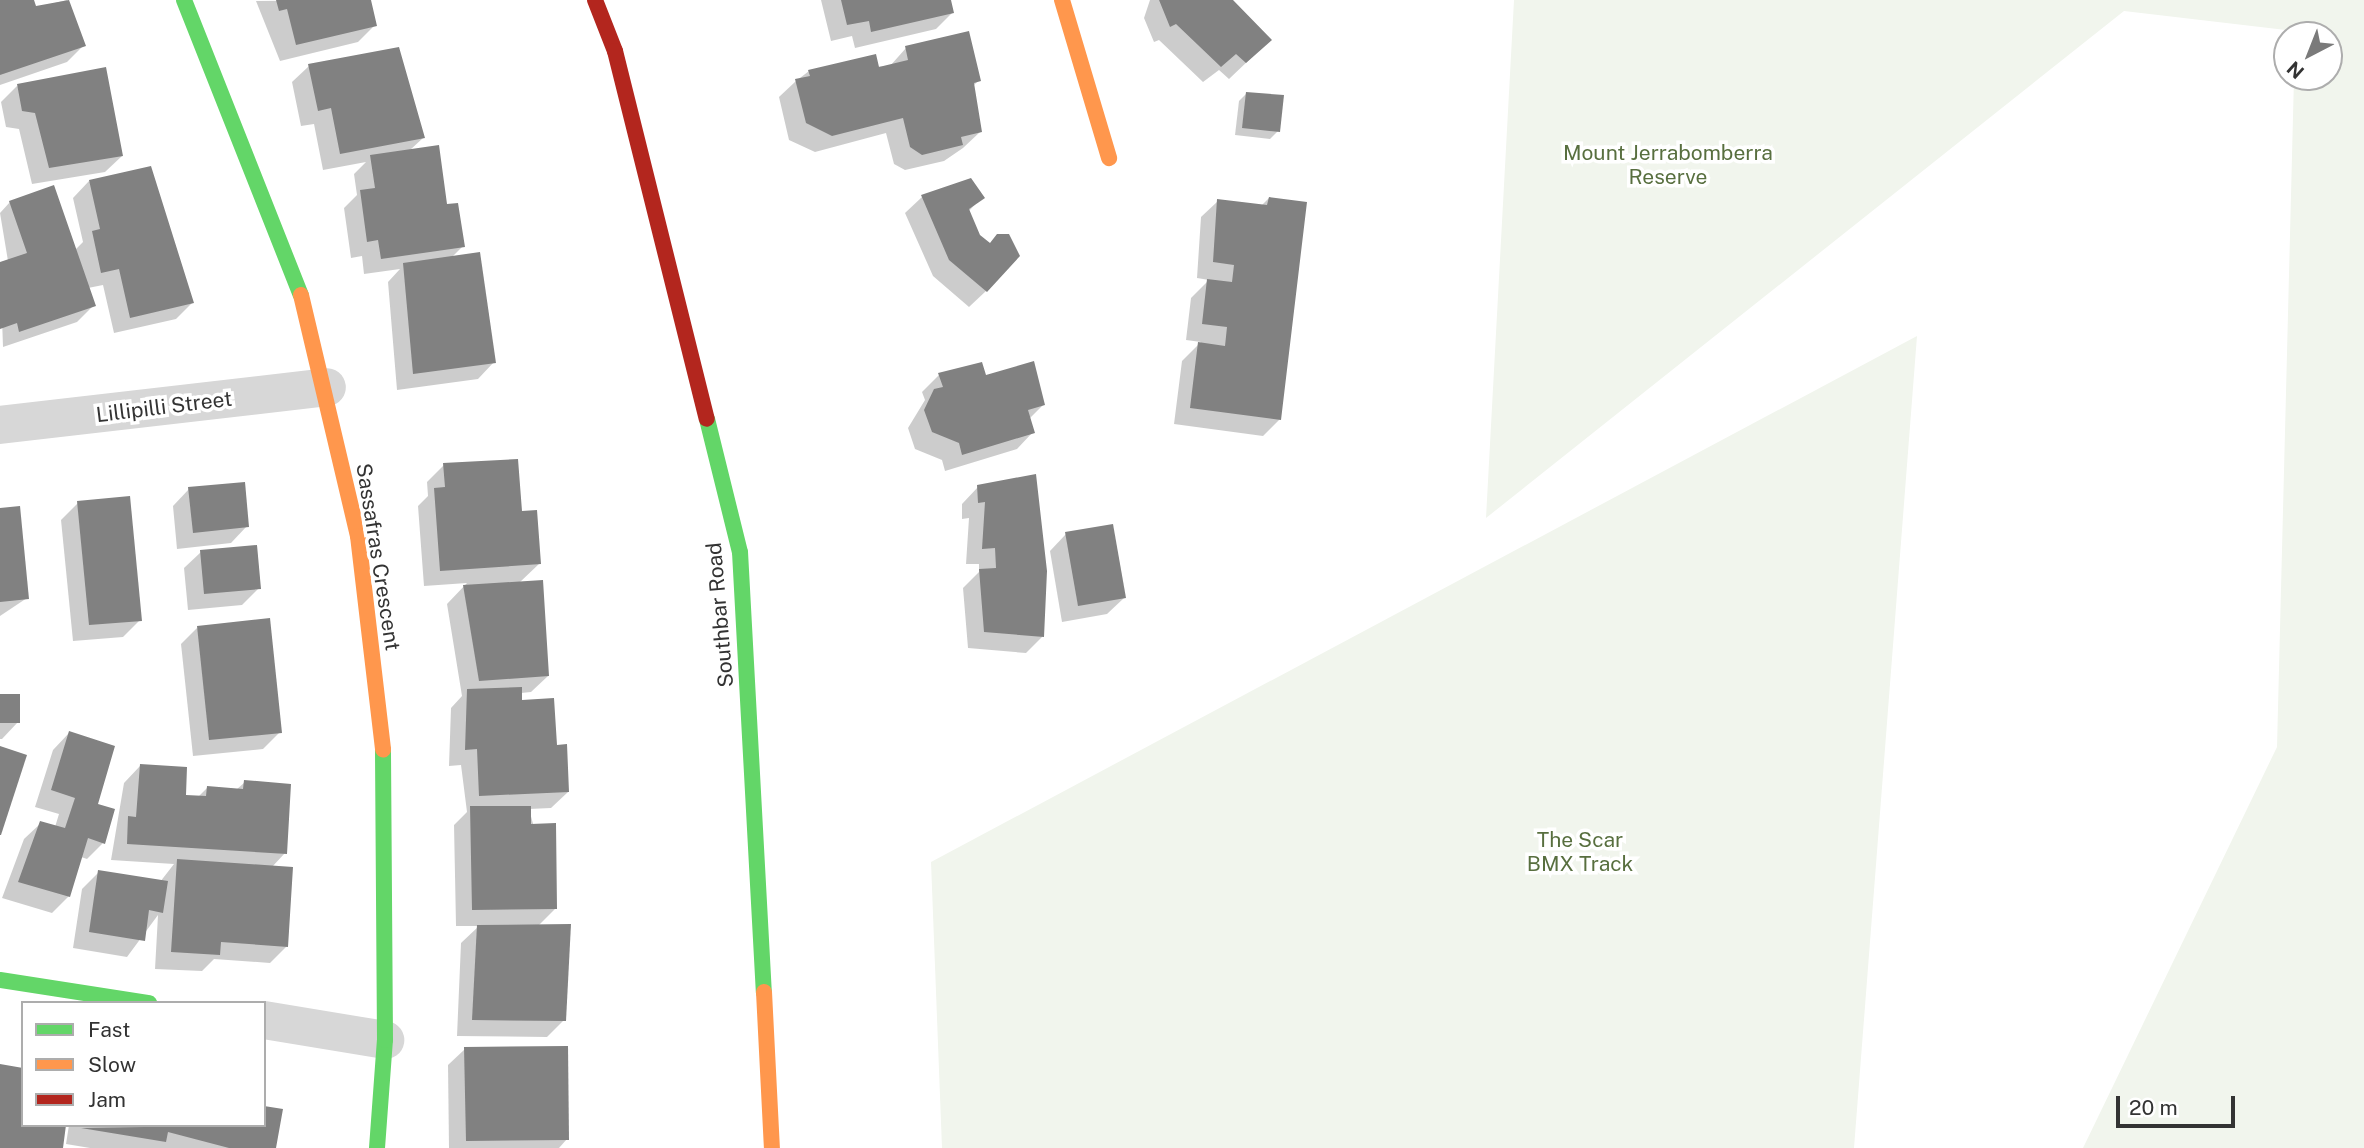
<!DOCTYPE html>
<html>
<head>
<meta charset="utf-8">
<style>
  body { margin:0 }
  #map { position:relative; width:2364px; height:1148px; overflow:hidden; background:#fff; font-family:"Public Sans",sans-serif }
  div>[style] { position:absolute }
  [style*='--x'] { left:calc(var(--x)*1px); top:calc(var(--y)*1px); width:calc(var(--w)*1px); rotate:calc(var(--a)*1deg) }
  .green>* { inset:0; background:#f1f5ed }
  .shadow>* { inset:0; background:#0003 }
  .building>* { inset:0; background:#818181 }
  .street>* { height:38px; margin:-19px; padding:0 19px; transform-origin:19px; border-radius:19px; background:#d7d7d7 }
  .fast>* { height:16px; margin:-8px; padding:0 8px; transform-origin:8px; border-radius:8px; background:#63d668 }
  .slow>* { height:16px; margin:-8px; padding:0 8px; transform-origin:8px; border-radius:8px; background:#ff974d }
  .jam>* { height:16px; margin:-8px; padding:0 8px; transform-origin:8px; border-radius:8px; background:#b3261e }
  span { translate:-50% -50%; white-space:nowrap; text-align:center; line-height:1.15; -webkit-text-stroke:7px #fff; paint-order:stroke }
  .park-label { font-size:21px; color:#586f3f }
  .street-label { font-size:21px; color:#333 }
  .legend { position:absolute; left:21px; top:1001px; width:245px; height:126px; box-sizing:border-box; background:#fff; border:2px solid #adadad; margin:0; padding:9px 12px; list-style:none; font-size:21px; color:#333 }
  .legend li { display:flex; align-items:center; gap:14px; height:35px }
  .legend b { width:35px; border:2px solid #adadad }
  .north { position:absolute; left:2273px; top:21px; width:70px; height:70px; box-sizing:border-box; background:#fff; border:2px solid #adadad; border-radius:50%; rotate:222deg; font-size:19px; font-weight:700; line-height:28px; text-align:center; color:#333 }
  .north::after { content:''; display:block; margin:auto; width:24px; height:32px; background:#7a7a7a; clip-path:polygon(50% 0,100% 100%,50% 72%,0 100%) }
  .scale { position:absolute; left:2116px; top:1096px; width:119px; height:32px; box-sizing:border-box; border:4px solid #333; border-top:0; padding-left:9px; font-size:21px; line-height:24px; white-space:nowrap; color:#333; -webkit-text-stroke:5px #fff; paint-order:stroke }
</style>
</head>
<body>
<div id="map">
  <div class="green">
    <div style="clip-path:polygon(1514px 0,2364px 0,2364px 1148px,2083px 1148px,2277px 747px,2294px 77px,2329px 77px,2329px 35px,2124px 11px,1486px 518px)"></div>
    <div style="clip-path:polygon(1917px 336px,1854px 1148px,942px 1148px,931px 862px)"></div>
  </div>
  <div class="shadow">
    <div style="clip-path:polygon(0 0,32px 0,35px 8px,67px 0,84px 45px,67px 62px,0 85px)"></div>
    <div style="clip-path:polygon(369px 0,375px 25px,358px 42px,280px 61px,256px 1px)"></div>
    <div style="clip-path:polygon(821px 0,950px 0,953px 12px,936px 29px,855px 48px,852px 36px,831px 41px)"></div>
    <div style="clip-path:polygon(1150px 0,1230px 0,1270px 40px,1229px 79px,1219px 70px,1203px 82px,1159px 40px,1154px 42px,1144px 18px)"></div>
    <div style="clip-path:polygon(906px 48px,979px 80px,973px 86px,980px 132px,963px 148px,944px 161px,905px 170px,894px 164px,886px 133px,815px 152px,789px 140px,779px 97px,796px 81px,809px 71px,890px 66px)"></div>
    <div style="clip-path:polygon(309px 66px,423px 138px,409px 151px,463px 246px,451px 258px,494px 362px,478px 379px,397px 390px,388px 282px,400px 269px,364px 274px,362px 256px,351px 258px,344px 208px,357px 195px,354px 174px,366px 162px,323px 170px,314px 124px,301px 126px,292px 82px)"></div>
    <div style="clip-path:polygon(17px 86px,122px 156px,105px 172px,32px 184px,19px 129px,6px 127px,1px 102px)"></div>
    <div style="clip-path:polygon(1247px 93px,1278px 131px,1270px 139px,1235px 135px,1239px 101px)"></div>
    <div style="clip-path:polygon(89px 181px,192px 303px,176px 319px,114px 333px,103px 285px,88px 288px,94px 305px,77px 322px,3px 347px,0 264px,8px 261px,0 213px,10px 202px,74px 251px,83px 242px,73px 198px)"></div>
    <div style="clip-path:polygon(922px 197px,982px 197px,968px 212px,986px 291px,969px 307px,933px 276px,905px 213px)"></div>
    <div style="clip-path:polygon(1269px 198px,1280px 419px,1263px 436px,1174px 424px,1182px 361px,1201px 342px,1186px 340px,1191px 298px,1209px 280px,1197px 278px,1201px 217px,1218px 201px,1261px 206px)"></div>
    <div style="clip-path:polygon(939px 375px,985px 377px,1044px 404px,1029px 419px,1033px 432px,1017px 449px,945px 471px,942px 460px,915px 449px,908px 428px,925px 400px,922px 392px)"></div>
    <div style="clip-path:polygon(444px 465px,521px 513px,540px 563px,519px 583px,548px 676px,531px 692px,521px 693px,521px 702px,555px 747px,568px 792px,551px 808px,529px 809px,556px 908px,538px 926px,564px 1020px,547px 1037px,457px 1036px,461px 943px,479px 926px,456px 926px,454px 825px,467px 812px,461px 765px,449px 766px,451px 708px,462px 696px,447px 604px,467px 583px,424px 586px,418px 506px,428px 496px,427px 482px)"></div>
    <div style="clip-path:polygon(1035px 476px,1042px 637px,1026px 653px,968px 648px,963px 588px,979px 572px,979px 564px,966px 564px,969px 518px,962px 519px,962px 504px,978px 487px)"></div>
    <div style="clip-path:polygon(189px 489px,247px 526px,231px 543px,177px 549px,173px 506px)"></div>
    <div style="clip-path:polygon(78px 503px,140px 620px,123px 637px,73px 641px,61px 520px)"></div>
    <div style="clip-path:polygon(0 509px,27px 598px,0 616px)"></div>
    <div style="clip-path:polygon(1066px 534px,1124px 598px,1107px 614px,1062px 622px,1050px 551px)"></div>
    <div style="clip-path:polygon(201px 552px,259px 588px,242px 605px,188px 610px,184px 568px)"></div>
    <div style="clip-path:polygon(197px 628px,280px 732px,263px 749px,193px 756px,181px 644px)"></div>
    <div style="clip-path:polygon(0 696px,18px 722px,2px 739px,0 739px)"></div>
    <div style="clip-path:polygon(69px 733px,103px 843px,87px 859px,81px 857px,69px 896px,52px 913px,2px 898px,24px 839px,41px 823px,55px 827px,59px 814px,35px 807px,53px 750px)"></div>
    <div style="clip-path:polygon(140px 766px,184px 797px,198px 797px,207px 788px,236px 790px,245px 782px,285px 853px,272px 867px,287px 946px,270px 963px,214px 959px,202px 971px,155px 969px,158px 915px,127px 957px,73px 948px,82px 889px,99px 872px,160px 882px,174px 864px,111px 860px,124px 783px)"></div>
    <div style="clip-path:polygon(465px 1049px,567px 1139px,559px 1148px,449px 1148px,448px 1065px)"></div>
    <div style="clip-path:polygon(69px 1125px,264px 1125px,274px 1148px,90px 1148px,66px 1144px)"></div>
  </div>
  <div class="building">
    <div style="clip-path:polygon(0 0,34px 0,36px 6px,69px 0,86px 46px,0 75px)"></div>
    <div style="clip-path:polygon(276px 0,371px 0,377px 26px,296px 45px,287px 9px,279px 11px)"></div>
    <div style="clip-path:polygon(841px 0,951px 0,954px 13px,871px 32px,869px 21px,847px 25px)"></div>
    <div style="clip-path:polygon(1159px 0,1233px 0,1272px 40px,1246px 63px,1236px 54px,1221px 67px,1176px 24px,1170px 27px)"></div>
    <div style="clip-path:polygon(969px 31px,981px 81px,974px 83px,982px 132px,961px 137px,963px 145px,922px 155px,910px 147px,903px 118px,832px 136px,806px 123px,795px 79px,810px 76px,808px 70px,876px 54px,879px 67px,908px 60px,905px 46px)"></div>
    <div style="clip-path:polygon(399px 47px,425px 138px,340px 154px,331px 108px,318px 111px,308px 64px)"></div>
    <div style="clip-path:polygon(106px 67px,123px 156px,49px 168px,35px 113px,22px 111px,17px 84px)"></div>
    <div style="clip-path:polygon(1246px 92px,1284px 95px,1280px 132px,1242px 128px)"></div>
    <div style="clip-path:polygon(439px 145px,447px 204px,458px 203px,465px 247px,381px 259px,378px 240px,367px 242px,360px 190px,375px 188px,370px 155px)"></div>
    <div style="clip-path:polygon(151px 166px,194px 303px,130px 318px,119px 269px,101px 273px,92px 231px,100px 229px,89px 180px)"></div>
    <div style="clip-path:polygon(971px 178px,985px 198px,969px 209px,980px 235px,990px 243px,997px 234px,1009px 234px,1020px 256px,987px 292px,949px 260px,921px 195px)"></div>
    <div style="clip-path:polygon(54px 185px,96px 306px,19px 332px,17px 323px,0 329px,0 262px,27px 253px,9px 201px)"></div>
    <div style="clip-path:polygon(1269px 197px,1307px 202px,1281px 420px,1190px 408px,1198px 342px,1225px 346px,1227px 327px,1202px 324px,1207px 279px,1232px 282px,1234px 265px,1213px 262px,1217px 199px,1267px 205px)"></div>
    <div style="clip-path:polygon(480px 252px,496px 363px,413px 374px,403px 263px)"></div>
    <div style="clip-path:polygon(1034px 361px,1045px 405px,1028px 410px,1035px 433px,962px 455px,959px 443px,932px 432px,924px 410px,934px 389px,943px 387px,938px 373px,982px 362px,986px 375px)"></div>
    <div style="clip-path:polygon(518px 459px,522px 511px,537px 510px,541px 564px,440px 571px,434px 488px,445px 487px,443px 463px)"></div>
    <div style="clip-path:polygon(1036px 474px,1047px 571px,1044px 637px,984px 632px,979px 569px,996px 568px,995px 548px,982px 549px,985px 502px,978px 503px,977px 485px)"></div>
    <div style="clip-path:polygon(245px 482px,249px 527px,193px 533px,188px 487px)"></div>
    <div style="clip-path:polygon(130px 496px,142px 621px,89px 625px,77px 501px)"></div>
    <div style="clip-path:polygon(20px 506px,29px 599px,0 602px,0 508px)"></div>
    <div style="clip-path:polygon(1113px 524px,1126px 598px,1078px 606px,1065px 532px)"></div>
    <div style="clip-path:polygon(257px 545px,261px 589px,204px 594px,200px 550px)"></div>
    <div style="clip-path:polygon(543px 580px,549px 676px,479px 681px,463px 585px)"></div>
    <div style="clip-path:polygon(270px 618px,282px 733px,209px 740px,197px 626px)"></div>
    <div style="clip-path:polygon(522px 687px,522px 700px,554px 698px,557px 745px,567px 744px,569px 792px,479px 796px,477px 749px,465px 750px,467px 689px)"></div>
    <div style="clip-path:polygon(0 694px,20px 694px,20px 723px,0 723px)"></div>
    <div style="clip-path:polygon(69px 731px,115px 746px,98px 804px,115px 809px,105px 844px,88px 838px,70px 897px,18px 882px,40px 821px,65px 828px,75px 798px,51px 790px)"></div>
    <div style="clip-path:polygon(0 746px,27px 755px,1px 835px,0 835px)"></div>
    <div style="clip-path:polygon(140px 764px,187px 767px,186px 795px,206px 796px,207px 786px,243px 789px,244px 780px,291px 784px,287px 854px,127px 844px,128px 816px,136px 817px)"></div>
    <div style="clip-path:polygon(470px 806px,531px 806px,531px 824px,556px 823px,557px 909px,472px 910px)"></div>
    <div style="clip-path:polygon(177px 859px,293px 867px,288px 947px,221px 942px,220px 955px,171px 952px)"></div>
    <div style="clip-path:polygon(98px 870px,168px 881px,163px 913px,149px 910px,145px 941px,89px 932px)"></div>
    <div style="clip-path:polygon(571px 924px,566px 1021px,472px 1020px,477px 925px)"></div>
    <div style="clip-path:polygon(568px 1046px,569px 1140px,466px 1141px,464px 1047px)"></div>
    <div style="clip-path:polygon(0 1064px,23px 1068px,23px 1125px,66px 1125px,63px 1148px,0 1148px)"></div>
    <div style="clip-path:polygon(264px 1106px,283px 1109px,276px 1148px,229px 1148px,168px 1132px,166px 1142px,81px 1128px,264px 1125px)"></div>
  </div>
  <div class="street">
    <div style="--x:0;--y:425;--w:329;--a:-6.6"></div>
    <div style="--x:264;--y:1020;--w:123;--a:9.4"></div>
  </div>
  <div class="fast">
    <div style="--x:184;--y:0;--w:317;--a:68.4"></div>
    <div style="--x:707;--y:419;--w:137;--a:76.1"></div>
    <div style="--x:740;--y:552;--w:441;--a:86.9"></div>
    <div style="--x:0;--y:980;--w:151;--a:8.8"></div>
    <div style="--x:377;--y:1148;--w:108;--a:-85.8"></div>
    <div style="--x:385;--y:1040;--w:290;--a:-90.4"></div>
  </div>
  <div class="slow">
    <div style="--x:1062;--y:0;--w:165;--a:73.4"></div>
    <div style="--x:301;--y:295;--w:248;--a:76.7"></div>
    <div style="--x:358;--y:536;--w:215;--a:83.3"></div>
    <div style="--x:764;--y:992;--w:156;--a:87.1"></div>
  </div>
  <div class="jam">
    <div style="--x:595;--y:0;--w:55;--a:68.6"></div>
    <div style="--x:615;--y:51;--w:379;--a:76"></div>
  </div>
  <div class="park-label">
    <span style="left:1668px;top:165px">Mount Jerrabomberra<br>Reserve</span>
    <span style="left:1580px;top:852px">The Scar<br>BMX Track</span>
  </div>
  <div class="street-label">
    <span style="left:164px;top:407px;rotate:-7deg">Lillipilli Street</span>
    <span style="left:378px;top:557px;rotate:81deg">Sassafras Crescent</span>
    <span style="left:720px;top:615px;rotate:-95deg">Southbar Road</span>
  </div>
  <ul class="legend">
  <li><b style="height:9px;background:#63d668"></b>Fast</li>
  <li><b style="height:9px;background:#ff974d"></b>Slow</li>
  <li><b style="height:9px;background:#b3261e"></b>Jam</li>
  </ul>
  <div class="north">N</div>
  <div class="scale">20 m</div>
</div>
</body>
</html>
